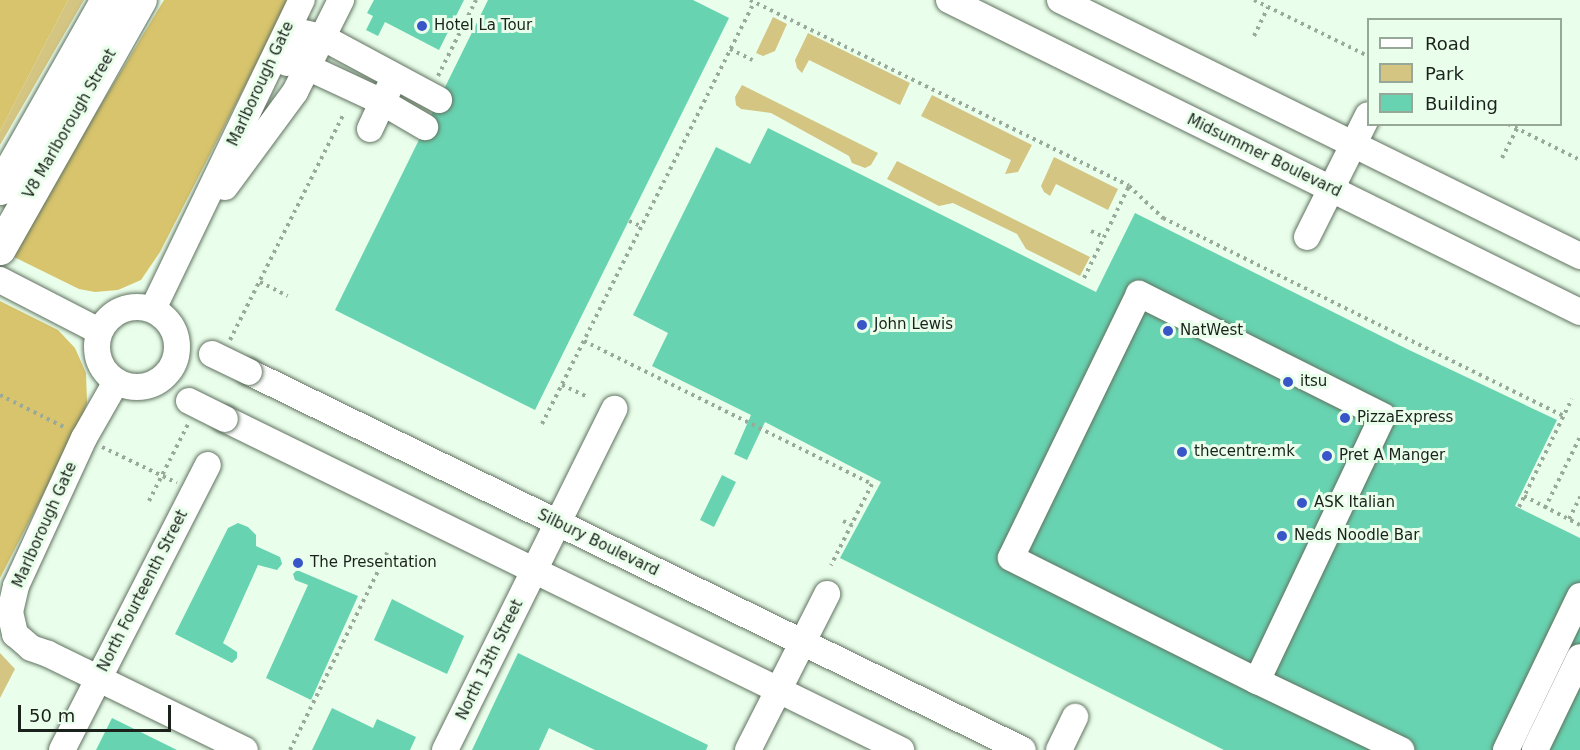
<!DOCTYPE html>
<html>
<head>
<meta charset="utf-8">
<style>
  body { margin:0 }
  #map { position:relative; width:1580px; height:750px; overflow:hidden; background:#eaffeb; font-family:"DejaVu Sans",sans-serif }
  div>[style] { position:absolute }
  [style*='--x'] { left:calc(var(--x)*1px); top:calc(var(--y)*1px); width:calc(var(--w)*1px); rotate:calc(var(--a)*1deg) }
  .green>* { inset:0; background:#d4c582 }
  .forest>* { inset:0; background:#d8c46d }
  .building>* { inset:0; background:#68d3b1 }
  .path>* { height:4px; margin-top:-2px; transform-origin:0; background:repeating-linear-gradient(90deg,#99a99a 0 3px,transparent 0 7.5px) }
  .roads { filter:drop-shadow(0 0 2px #607260) drop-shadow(0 0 2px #607260) }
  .minor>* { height:26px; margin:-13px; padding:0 13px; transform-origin:13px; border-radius:13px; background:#fff }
  .minor>.ring { margin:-13px; padding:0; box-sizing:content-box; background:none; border:26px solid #fff; border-radius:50% }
  .major>* { height:32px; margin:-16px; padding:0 16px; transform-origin:16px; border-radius:16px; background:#fff }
  .bridges { filter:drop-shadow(0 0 2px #607260) drop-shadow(0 0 2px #607260) }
  .minor-bridge>* { height:26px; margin:-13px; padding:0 13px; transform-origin:13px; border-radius:13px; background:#fff }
  .dots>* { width:16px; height:16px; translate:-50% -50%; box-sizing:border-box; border:3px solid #eaffeb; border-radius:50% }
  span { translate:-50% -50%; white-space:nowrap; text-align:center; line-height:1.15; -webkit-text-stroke:6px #eaffeb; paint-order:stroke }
  .poi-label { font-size:15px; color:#1a221b }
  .left { translate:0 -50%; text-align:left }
  .street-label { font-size:15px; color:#1a221b }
  .legend { position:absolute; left:1367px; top:18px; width:195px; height:108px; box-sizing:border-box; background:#eaffeb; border:2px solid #97a798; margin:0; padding:8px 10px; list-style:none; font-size:18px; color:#1a221b }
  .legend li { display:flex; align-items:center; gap:12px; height:30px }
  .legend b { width:30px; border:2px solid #97a798 }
  .scale { position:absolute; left:18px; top:705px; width:153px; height:27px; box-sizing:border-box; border:3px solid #1a221b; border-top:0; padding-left:8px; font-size:18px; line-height:21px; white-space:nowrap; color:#1a221b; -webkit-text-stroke:4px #eaffeb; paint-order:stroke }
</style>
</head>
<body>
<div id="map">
  <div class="green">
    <div style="clip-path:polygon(68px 0,84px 0,0 145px,0 131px)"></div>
    <div style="clip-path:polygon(773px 17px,787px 24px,775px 51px,763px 56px,756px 53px)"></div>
    <div style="clip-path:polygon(808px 33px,910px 83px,900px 105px,809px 60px,802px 73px,797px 68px,795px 60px)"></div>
    <div style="clip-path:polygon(742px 85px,878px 153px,871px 165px,865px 168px,852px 163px,849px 156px,771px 113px,741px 109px,736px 105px,735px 97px)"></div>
    <div style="clip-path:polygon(932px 95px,1032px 145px,1018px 172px,1005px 174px,1011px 160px,921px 116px)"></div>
    <div style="clip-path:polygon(1054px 157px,1118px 189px,1108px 210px,1056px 184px,1050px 196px,1044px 192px,1041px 186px)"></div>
    <div style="clip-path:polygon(897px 161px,1090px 257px,1080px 276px,1026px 249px,1017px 234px,953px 203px,939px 206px,887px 179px)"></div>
    <div style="clip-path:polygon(0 653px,15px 669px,0 698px)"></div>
  </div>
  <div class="forest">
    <div style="clip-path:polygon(0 0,68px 0,0 131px)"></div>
    <div style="clip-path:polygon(164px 0,289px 0,160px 252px,141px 280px,118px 290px,95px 292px,79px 289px,10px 255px)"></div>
    <div style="clip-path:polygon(0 301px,58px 330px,75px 348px,86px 373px,87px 403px,81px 421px,0 578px)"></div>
  </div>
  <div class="building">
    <div style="clip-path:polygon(374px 0,464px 0,439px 50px,385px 22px,378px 36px,366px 30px,373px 16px,367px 13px)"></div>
    <div style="clip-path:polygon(488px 0,693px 0,729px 18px,535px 410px,335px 310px)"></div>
    <div style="clip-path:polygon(768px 128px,1096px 292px,1135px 213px,1407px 349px,1557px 420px,1515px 506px,1580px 538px,1580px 750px,1224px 750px,840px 558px,881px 482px,765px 422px,747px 460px,734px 454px,751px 415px,652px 366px,668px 333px,633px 315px,716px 147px,750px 164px)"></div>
    <div style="clip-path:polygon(722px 475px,736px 482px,714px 527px,700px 520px)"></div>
    <div style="clip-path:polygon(238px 523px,248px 527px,256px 535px,256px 546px,280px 557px,282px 564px,277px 570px,258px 565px,223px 643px,237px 652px,237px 658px,232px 663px,175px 634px,228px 528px)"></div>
    <div style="clip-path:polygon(297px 570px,358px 596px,311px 700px,266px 678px,308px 585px,295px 580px,293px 574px)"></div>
    <div style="clip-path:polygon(392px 599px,464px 636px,447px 674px,374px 640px)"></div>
    <div style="clip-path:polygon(518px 653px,708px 745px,706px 750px,595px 750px,549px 728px,539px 750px,472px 750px)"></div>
    <div style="clip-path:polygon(332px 708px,373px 728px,377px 719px,416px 737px,410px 750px,312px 750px)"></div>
    <div style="clip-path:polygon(112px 718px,177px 750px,96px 750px)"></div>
  </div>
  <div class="path">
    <div style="--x:750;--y:0;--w:422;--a:26.1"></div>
    <div style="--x:1129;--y:186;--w:47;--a:43.3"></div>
    <div style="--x:1163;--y:218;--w:446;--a:26.3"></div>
    <div style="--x:1254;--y:0;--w:127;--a:26.2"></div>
    <div style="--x:1254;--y:36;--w:32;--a:-64"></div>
    <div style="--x:730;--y:49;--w:25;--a:26"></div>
    <div style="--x:438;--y:76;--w:85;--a:-63.4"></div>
    <div style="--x:1508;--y:124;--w:80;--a:26.6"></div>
    <div style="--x:1502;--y:158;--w:33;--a:-63"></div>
    <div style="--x:629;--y:221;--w:13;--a:23"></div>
    <div style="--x:1091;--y:231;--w:14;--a:25"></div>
    <div style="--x:1084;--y:278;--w:102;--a:-63.9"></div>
    <div style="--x:260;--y:282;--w:31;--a:27"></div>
    <div style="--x:230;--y:340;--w:252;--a:-63.3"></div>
    <div style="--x:584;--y:341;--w:322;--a:26.4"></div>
    <div style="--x:872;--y:484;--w:91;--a:116.8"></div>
    <div style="--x:562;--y:385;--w:26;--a:25"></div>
    <div style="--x:0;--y:395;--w:74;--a:26.6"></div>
    <div style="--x:542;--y:424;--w:472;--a:-63.3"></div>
    <div style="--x:102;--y:447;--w:83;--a:25.6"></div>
    <div style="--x:1524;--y:496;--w:63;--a:27.4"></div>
    <div style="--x:149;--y:501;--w:86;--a:-63.1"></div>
    <div style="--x:1519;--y:507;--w:120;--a:-63.9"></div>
    <div style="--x:1545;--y:508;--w:79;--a:-63.8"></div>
    <div style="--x:1569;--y:519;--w:25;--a:-63"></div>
    <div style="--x:843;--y:521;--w:10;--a:24"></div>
    <div style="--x:290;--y:750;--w:220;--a:-63.8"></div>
  </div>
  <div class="roads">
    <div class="minor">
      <div style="--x:949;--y:0;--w:704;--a:26.31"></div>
      <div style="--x:1060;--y:0;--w:580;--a:26.21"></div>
      <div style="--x:292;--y:60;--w:99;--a:25"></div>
      <div style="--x:382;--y:102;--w:50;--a:30.2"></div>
      <div style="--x:287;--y:63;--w:34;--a:-60"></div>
      <div style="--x:304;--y:33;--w:18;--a:13"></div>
      <div style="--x:322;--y:37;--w:133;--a:28.3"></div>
      <div style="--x:370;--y:129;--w:45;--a:-65.1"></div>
      <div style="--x:225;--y:187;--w:118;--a:-53.6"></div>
      <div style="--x:295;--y:92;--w:103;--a:-63.4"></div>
      <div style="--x:1307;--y:237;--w:136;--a:-63.4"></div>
      <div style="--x:0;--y:280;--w:111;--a:27.3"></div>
      <div class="ring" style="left:97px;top:307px;width:54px;height:54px"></div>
      <div style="--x:153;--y:309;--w:343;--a:-64.3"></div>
      <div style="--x:249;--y:372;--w:861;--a:26.03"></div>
      <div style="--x:116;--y:382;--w:64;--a:119.7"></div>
      <div style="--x:84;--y:438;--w:163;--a:114.7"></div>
      <div style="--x:16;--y:586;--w:27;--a:103"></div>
      <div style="--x:10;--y:612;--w:23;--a:77"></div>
      <div style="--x:15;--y:634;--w:21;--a:41"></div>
      <div style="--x:31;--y:648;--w:18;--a:19"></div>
      <div style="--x:48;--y:654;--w:219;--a:26"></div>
      <div style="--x:225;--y:419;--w:753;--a:26.09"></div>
      <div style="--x:1257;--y:681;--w:293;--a:-64.6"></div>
      <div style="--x:1383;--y:416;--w:273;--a:-153.4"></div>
      <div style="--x:1139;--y:294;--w:293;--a:115.9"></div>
      <div style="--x:1011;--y:558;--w:275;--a:26.6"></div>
      <div style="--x:1257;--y:681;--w:160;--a:25.6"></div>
      <div style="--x:62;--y:750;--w:320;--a:-62.9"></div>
      <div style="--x:445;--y:750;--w:381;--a:-63.6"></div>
      <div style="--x:748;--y:750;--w:175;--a:-63.1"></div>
      <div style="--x:1059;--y:750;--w:37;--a:-64"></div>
      <div style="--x:1506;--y:750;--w:171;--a:-64.3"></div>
      <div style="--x:1535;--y:750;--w:103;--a:-64.2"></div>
    </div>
    <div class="major">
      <div style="--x:0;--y:189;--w:217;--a:-60.5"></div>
      <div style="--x:0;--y:249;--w:286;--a:-60.5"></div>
    </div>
  </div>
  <div class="bridges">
    <div class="minor-bridge">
      <div style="--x:212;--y:354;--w:41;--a:25.9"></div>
      <div style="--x:189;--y:401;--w:40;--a:26.6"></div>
    </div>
  </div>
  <div class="dots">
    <div style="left:422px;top:26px;background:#3956c8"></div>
    <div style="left:862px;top:325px;background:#3956c8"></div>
    <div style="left:1168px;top:331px;background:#3956c8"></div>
    <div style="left:1288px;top:382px;background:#3956c8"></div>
    <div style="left:1345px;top:418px;background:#3956c8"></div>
    <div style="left:1182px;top:452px;background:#3956c8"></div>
    <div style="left:1327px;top:456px;background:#3956c8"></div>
    <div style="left:1302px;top:503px;background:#3956c8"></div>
    <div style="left:1282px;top:536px;background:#3956c8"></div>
    <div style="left:298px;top:563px;background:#3956c8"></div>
  </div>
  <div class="poi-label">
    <span class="left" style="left:434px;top:26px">Hotel La Tour</span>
    <span class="left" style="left:874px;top:325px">John Lewis</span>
    <span class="left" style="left:1180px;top:331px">NatWest</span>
    <span class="left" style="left:1300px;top:382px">itsu</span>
    <span class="left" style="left:1357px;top:418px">PizzaExpress</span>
    <span class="left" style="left:1194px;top:452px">thecentre:mk</span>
    <span class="left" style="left:1339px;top:456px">Pret A Manger</span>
    <span class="left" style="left:1314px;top:503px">ASK Italian</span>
    <span class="left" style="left:1294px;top:536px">Neds Noodle Bar</span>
    <span class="left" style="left:310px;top:563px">The Presentation</span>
  </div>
  <div class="street-label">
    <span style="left:261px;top:84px;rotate:-65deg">Marlborough Gate</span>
    <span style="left:70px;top:124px;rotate:-60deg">V8 Marlborough Street</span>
    <span style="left:1264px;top:156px;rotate:26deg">Midsummer Boulevard</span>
    <span style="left:45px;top:525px;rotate:-66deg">Marlborough Gate</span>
    <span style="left:598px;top:543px;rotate:26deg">Silbury Boulevard</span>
    <span style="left:143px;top:591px;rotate:-63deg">North Fourteenth Street</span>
    <span style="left:490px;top:660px;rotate:-64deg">North 13th Street</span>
  </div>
  <ul class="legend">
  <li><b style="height:8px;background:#fff"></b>Road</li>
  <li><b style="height:16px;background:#d4c582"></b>Park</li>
  <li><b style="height:16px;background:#68d3b1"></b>Building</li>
  </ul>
  <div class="scale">50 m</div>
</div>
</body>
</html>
